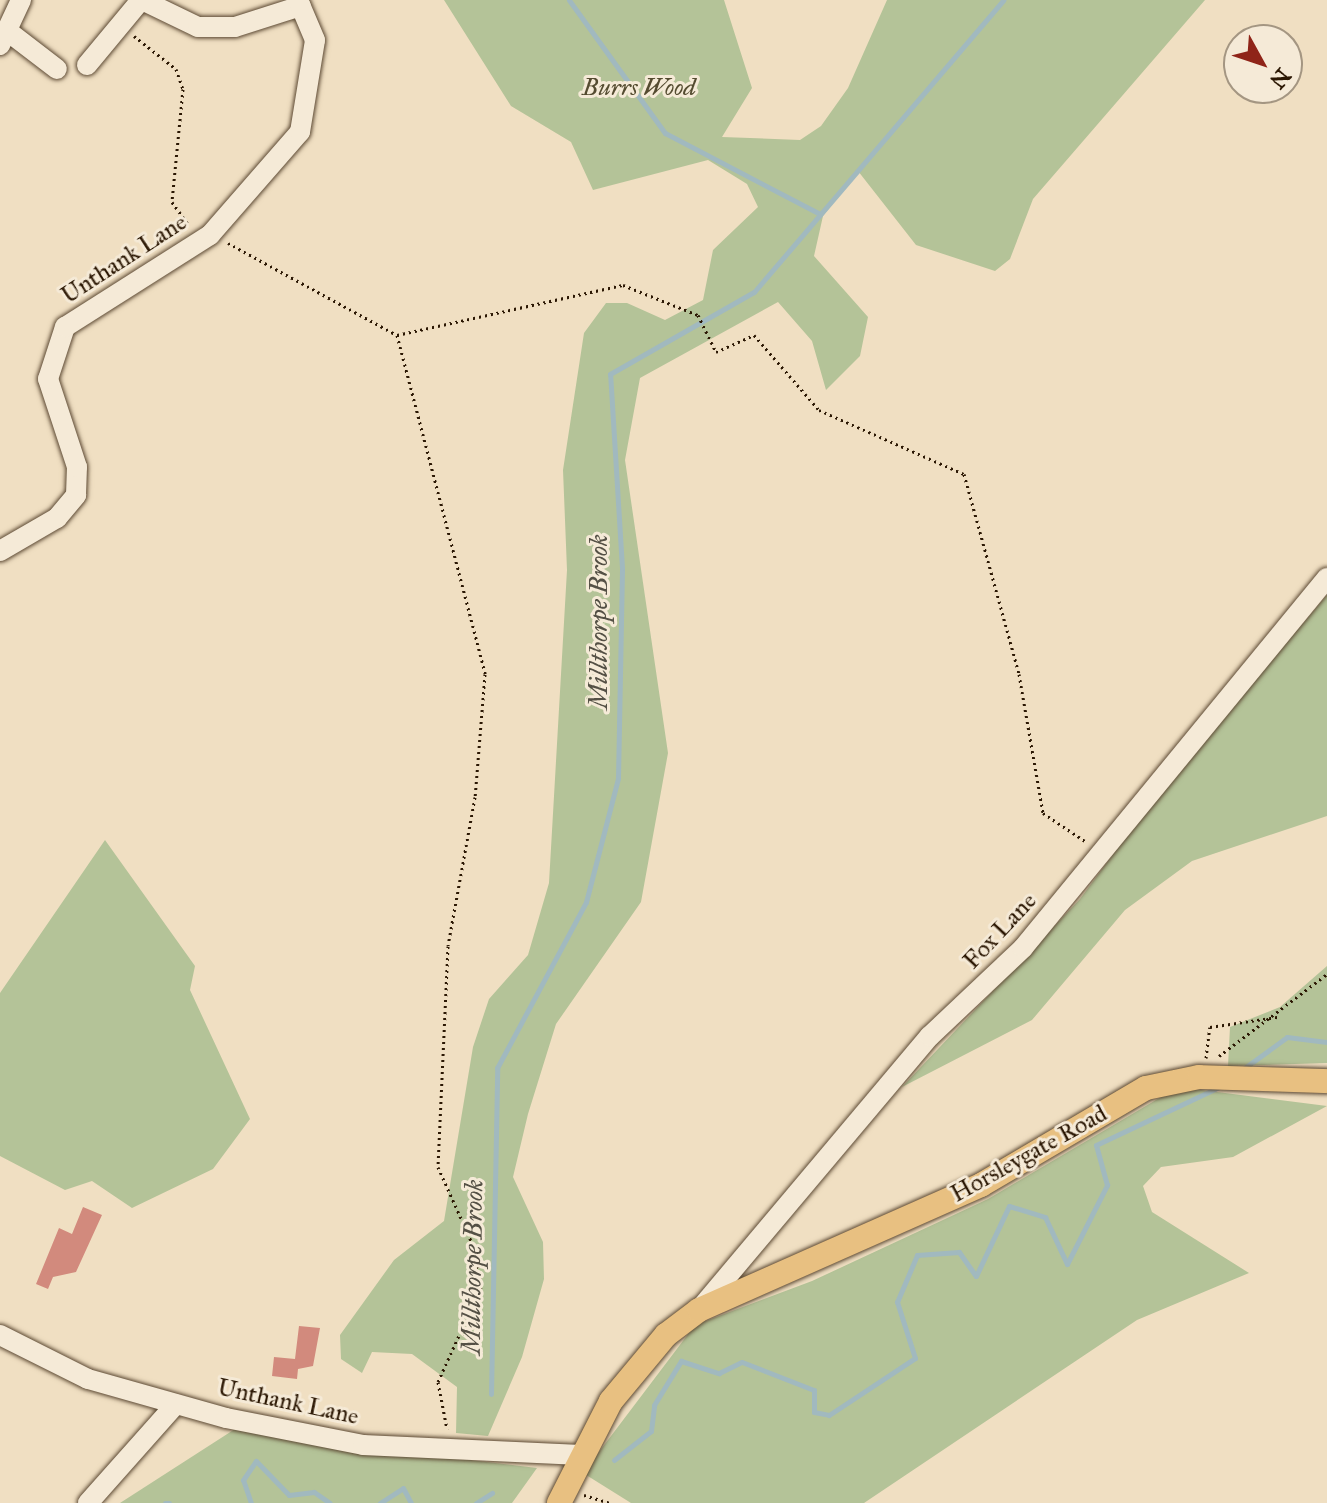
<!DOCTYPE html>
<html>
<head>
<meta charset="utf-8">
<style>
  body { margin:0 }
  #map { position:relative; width:1327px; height:1503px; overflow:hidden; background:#f0dfc2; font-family:"IM FELL Great Primer",serif }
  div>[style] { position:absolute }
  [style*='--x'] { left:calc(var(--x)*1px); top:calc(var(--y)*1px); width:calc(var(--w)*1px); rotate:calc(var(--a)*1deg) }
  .green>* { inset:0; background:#b4c398 }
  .stream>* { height:5px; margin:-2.5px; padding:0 2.5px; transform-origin:2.5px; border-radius:2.5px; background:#a1b9bf }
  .building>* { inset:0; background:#d28a7d }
  .path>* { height:3px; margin-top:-1.5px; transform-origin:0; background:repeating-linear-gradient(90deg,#2b1703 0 2px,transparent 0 6px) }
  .roads { filter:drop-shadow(0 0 2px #5c4933) drop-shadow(0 0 2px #5c4933) }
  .minor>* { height:20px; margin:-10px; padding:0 10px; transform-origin:10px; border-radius:10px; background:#f5ead7 }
  .major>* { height:24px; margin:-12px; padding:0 12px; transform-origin:12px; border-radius:12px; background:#e8c081 }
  span { translate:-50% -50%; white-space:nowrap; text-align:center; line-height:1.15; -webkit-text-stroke:6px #f5ead7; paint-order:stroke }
  .park-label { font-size:24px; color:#544b30; font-style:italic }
  .street-label { font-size:24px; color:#2b1703 }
  .water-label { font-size:26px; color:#545045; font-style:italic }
  .north { position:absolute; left:1223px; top:24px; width:80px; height:80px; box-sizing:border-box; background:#f5ead7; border:2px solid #a49682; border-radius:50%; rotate:130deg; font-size:22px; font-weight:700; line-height:32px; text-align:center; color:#2b1703 }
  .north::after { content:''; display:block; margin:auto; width:28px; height:36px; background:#8f2418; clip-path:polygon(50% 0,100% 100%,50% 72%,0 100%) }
</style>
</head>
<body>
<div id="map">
  <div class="green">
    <div style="clip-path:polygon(444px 0,724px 0,752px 88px,722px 137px,800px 140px,821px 126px,848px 88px,887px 0,1205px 0,1033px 199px,1010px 259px,995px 271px,916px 245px,858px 171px,823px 216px,814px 256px,868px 317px,860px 356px,826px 390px,812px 341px,778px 302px,640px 378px,625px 460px,668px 753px,641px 902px,556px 1024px,528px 1114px,513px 1177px,543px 1242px,544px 1279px,522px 1357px,488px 1436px,456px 1433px,457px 1387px,412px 1354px,372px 1352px,362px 1373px,341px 1359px,340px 1335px,394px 1260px,444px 1221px,473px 1047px,489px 999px,528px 955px,549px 883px,567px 570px,563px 470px,584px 333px,606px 303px,627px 303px,665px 320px,703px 300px,713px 250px,758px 207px,747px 184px,708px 160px,593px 190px,571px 142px,511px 106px)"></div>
    <div style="clip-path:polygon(1327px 595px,1327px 816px,1192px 861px,1125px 910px,1032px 1020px,902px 1087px,1080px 899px,1154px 799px)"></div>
    <div style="clip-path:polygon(105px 840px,195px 966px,190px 990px,250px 1119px,213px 1169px,132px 1208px,92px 1181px,65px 1190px,0 1156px,0 993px)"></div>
    <div style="clip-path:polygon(1327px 966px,1327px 1063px,1228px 1066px,1230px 1027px,1280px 1007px)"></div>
    <div style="clip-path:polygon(1178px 1087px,1327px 1106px,1233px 1157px,1161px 1167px,1143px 1186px,1152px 1212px,1249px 1273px,1137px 1320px,864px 1503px,631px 1503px,583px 1473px,695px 1325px,812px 1281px,988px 1199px)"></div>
    <div style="clip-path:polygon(235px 1429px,462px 1459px,537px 1468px,512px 1503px,120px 1503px)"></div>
  </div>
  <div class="stream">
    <div style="--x:569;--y:0;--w:164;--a:54.2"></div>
    <div style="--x:665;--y:133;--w:175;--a:27.6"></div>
    <div style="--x:1243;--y:1069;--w:54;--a:-36"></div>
    <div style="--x:1287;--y:1037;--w:40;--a:7.1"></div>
    <div style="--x:491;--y:1394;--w:326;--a:-88.9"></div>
    <div style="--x:497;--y:1068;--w:188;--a:-61.8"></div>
    <div style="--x:586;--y:902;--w:128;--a:-75.5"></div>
    <div style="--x:618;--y:778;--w:210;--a:-88.9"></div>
    <div style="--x:622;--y:568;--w:194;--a:-93.5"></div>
    <div style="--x:610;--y:374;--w:166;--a:-29.7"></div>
    <div style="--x:754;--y:292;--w:384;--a:-49.5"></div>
    <div style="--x:614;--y:1460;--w:47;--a:-38.1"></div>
    <div style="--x:651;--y:1431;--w:26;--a:-83"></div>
    <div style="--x:654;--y:1405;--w:52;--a:-58.5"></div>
    <div style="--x:681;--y:1361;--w:40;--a:18"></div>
    <div style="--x:719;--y:1373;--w:25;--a:-26"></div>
    <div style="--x:742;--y:1362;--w:77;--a:21.3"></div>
    <div style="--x:814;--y:1390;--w:22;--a:90"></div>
    <div style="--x:814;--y:1412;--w:15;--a:11"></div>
    <div style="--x:829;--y:1415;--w:103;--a:-33.5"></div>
    <div style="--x:915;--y:1358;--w:59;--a:-107.8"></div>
    <div style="--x:897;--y:1302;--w:51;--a:-66.9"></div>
    <div style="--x:917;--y:1255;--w:42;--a:-4.1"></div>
    <div style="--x:959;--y:1252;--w:29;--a:55"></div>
    <div style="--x:976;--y:1276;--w:77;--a:-64.8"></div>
    <div style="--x:1009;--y:1206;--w:38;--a:17"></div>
    <div style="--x:1045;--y:1217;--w:52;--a:64.9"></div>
    <div style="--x:1067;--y:1264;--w:89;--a:-63.1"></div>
    <div style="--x:1107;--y:1185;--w:41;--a:-105.4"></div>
    <div style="--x:1096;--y:1145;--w:136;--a:-25.2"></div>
    <div style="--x:165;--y:1503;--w:4;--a:0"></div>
    <div style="--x:251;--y:1503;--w:24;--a:-109"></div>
    <div style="--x:243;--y:1480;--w:23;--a:-56"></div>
    <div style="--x:256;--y:1461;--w:47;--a:45.9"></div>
    <div style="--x:289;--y:1495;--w:25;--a:-7"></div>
    <div style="--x:314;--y:1492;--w:19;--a:35"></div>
    <div style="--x:380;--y:1503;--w:27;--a:-33"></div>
    <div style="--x:403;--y:1488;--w:17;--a:62"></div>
    <div style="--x:476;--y:1503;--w:19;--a:-32"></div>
  </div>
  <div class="building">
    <div style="clip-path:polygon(83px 1207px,102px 1215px,76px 1272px,53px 1277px,48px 1289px,36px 1284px,59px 1228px,72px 1234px)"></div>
    <div style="clip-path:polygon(299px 1326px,320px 1328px,313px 1366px,298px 1369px,297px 1379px,272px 1376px,274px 1357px,295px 1359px)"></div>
  </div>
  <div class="path">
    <div style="--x:134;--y:36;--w:53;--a:38.2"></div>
    <div style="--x:176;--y:69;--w:21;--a:71"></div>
    <div style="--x:183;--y:89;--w:114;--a:95.6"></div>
    <div style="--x:172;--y:202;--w:29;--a:54"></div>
    <div style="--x:228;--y:243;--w:192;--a:28.6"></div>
    <div style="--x:397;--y:335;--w:350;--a:75.4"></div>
    <div style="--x:485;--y:674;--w:123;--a:94.6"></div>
    <div style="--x:475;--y:797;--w:151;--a:100.3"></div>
    <div style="--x:448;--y:946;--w:221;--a:92.6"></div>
    <div style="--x:438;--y:1167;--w:95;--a:65.9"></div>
    <div style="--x:477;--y:1254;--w:33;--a:83"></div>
    <div style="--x:481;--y:1287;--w:104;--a:114.4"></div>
    <div style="--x:438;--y:1382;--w:48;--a:79.2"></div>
    <div style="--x:397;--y:335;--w:231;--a:-12.5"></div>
    <div style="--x:623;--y:285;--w:81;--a:21.8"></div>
    <div style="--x:698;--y:315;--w:41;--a:64.1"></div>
    <div style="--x:716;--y:352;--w:42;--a:-24.1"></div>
    <div style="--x:754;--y:335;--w:99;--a:49.1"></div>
    <div style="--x:819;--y:410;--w:158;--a:23.8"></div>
    <div style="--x:964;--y:474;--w:207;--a:74.6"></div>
    <div style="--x:1019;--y:674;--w:141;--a:80.2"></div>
    <div style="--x:1043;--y:813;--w:50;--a:33.7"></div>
    <div style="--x:1219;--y:1056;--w:136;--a:-37.2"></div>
    <div style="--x:1206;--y:1058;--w:31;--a:-83"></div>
    <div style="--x:1210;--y:1027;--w:68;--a:-8.5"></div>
    <div style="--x:584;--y:1495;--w:28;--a:17"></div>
  </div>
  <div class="roads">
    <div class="minor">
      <div style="--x:142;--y:0;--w:62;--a:25.7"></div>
      <div style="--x:198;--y:27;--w:37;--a:0"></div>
      <div style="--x:235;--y:27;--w:69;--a:-17.7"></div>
      <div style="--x:10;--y:33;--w:59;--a:37.5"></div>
      <div style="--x:0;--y:45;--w:50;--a:-65"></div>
      <div style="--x:87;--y:65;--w:85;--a:-50.3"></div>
      <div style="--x:0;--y:551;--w:66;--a:-30.1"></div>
      <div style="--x:57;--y:518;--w:30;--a:-50"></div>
      <div style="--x:76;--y:495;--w:28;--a:-88"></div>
      <div style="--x:77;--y:467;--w:93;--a:-108.2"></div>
      <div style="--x:48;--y:379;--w:55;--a:-71.9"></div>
      <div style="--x:65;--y:327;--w:172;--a:-32.4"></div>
      <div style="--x:210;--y:235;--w:137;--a:-48.9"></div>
      <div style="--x:300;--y:132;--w:93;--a:-80.7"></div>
      <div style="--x:315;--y:40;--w:43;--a:-113"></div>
      <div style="--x:699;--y:1310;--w:358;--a:-49.9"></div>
      <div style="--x:930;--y:1036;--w:128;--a:-43.4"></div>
      <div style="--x:1023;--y:948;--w:479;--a:-50.6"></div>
      <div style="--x:0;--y:1335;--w:98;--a:26.6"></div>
      <div style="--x:88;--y:1379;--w:143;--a:15.8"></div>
      <div style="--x:226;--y:1418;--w:140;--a:11.1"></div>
      <div style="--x:363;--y:1445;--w:218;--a:2.6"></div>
      <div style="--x:88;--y:1503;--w:132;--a:-48.4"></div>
    </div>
    <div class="major">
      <div style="--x:559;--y:1503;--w:114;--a:-63"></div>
      <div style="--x:611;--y:1401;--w:86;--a:-50.2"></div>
      <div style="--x:666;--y:1335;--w:41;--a:-37.1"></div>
      <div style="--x:699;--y:1310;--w:308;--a:-23.9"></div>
      <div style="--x:981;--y:1185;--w:191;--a:-30.5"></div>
      <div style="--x:1146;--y:1088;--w:54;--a:-11.7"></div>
      <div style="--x:1199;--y:1077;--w:128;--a:1.8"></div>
    </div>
  </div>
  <div class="park-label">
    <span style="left:639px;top:88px">Burrs Wood</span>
  </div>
  <div class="street-label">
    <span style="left:124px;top:259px;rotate:-33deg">Unthank Lane</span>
    <span style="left:1000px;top:931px;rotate:-47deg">Fox Lane</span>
    <span style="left:1029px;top:1154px;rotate:-29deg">Horsleygate Road</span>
    <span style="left:288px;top:1402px;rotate:12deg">Unthank Lane</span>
  </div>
  <div class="water-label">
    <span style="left:599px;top:622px;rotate:-90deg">Millthorpe Brook</span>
    <span style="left:473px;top:1267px;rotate:-89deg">Millthorpe Brook</span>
  </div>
  <div class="north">N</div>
</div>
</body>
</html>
